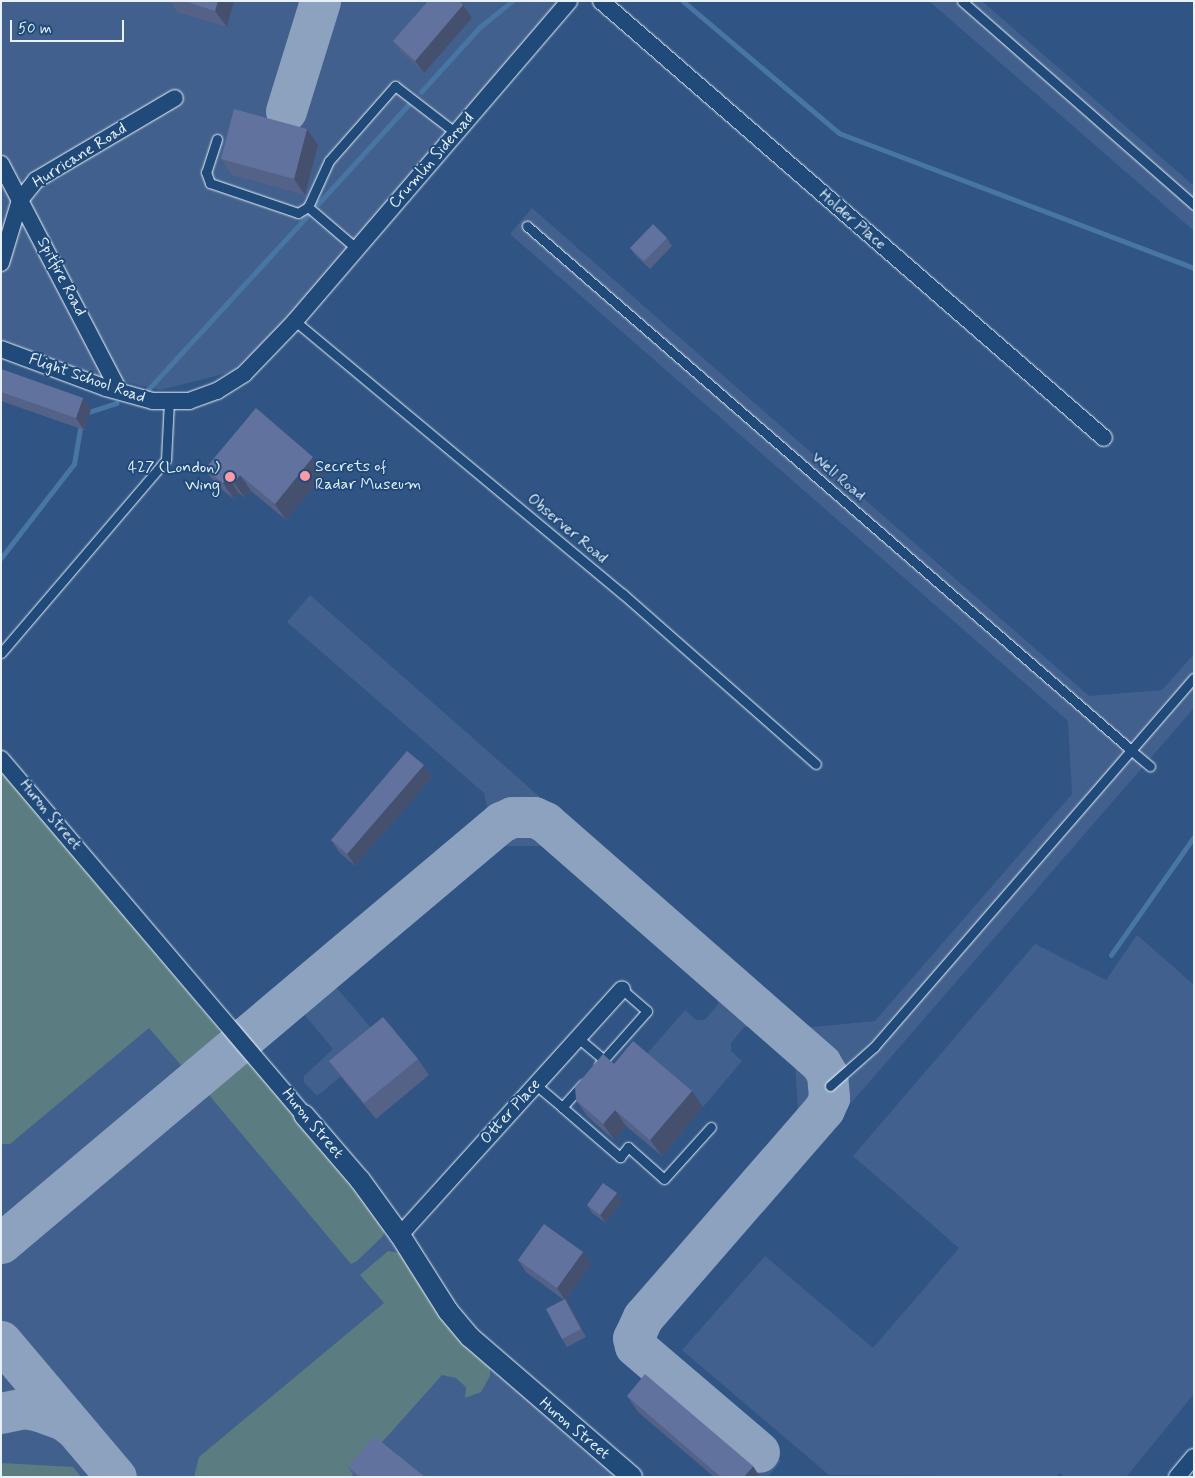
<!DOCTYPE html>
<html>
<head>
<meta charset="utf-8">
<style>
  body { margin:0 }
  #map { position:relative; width:1195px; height:1478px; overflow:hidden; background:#305483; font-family:Mynerve,sans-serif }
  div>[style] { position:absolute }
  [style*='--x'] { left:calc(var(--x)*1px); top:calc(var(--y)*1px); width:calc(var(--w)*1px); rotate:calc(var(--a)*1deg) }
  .built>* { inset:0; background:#42608d }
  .green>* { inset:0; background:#5b7d81 }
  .stream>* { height:4.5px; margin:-2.25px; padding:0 2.25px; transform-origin:2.25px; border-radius:2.25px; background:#4876a4 }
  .taxiway>* { height:41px; margin:-20.5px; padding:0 20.5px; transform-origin:20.5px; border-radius:20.5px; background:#8ca2be }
  .roads { filter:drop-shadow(0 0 1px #e8f1f8) drop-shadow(0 0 1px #e8f1f8) }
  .service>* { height:9px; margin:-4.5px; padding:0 4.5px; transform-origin:4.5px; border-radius:4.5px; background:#1f4a7a }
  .minor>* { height:16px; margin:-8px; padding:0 8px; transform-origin:8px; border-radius:8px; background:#1f4a7a }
  .tertiary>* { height:20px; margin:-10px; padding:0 10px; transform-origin:10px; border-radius:10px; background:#1f4a7a }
  .wall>* { inset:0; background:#546288 }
  .shaded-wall>* { inset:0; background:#45506f }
  .building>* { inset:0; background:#62729e }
  .dots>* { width:14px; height:14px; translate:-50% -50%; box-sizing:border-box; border:2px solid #1f4a7a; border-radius:50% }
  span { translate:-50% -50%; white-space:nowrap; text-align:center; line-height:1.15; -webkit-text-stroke:4px #1f4a7a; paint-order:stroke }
  .street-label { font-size:16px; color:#e8f1f8 }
  .poi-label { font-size:16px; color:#e8f1f8 }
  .left { translate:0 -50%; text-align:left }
  .right { translate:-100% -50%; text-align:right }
  .frame { position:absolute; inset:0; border:2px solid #e8f1f8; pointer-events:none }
  .scale { position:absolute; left:10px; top:20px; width:114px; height:22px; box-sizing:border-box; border:2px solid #e8f1f8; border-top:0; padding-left:6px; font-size:15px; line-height:18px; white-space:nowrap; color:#e8f1f8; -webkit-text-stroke:4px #1f4a7a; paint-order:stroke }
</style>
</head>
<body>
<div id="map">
  <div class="built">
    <div style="clip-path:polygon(1px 1px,566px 1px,297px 312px,232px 372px,160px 390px,88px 373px,1px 339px)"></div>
    <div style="clip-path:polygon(929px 1px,982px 1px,1194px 186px,1194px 231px)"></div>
    <div style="clip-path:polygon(532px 208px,1089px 696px,1162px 690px,1194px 654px,1194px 708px,646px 1339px,647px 1347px,781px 1461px,768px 1477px,758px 1477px,657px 1390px,664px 1381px,620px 1345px,633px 1327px,621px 1316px,798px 1112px,795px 1063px,752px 1026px,744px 1027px,731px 1043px,731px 1051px,742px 1061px,703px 1107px,645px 1056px,685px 1010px,696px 1020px,705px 1020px,718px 1004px,717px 996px,545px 846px,500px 846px,335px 986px,378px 1036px,391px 1035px,317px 1096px,304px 1082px,304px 1076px,333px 1049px,302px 1012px,247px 1059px,466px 1324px,643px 1477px,1px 1477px,1px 762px,225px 1033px,488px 812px,484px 793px,287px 622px,310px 595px,803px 1028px,875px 1021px,1072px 794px,1068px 721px,510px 234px)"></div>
    <div style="clip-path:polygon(1137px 935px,1194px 985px,1194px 1394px,1126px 1477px,1064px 1477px,1060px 1473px,1056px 1477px,829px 1475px,682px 1350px,765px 1256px,873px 1348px,959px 1248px,853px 1156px,1035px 944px,1106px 980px)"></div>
  </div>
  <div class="green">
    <div style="clip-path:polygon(1px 770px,219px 1029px,220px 1037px,193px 1060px,181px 1065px,149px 1028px,10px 1144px,1px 1144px)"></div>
    <div style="clip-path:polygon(247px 1058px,385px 1228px,383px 1236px,357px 1261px,351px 1264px,209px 1095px,211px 1089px)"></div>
    <div style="clip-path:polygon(388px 1251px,404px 1254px,460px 1339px,490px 1367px,490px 1376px,481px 1392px,465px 1398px,466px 1387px,456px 1378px,442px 1375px,351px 1477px,194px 1477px,199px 1457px,384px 1303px,360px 1275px)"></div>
    <div style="clip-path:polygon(1px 1463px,73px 1467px,81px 1477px,1px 1477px)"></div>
  </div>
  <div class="stream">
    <div style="--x:683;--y:1;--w:204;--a:40.2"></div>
    <div style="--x:839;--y:133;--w:380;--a:20.8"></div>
    <div style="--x:421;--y:92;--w:88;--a:-47.8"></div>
    <div style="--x:480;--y:27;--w:41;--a:-39.1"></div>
    <div style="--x:318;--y:204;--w:135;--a:-47.7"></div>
    <div style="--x:145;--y:393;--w:240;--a:-47.5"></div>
    <div style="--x:86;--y:413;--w:32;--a:-18"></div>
    <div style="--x:1;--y:558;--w:119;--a:-52.2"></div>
    <div style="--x:74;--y:464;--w:42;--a:-80.3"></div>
    <div style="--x:1111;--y:955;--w:144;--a:-54.9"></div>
  </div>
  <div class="taxiway">
    <div style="--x:286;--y:111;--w:115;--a:-72.8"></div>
    <div style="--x:1;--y:1243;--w:654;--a:-40.1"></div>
    <div style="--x:501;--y:822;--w:12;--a:-24"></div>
    <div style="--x:512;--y:817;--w:22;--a:0"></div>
    <div style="--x:534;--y:817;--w:12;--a:24"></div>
    <div style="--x:545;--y:822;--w:367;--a:41.2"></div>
    <div style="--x:821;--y:1064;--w:12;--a:59"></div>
    <div style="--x:827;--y:1074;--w:24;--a:85"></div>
    <div style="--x:829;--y:1098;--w:12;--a:114"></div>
    <div style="--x:824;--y:1109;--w:276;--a:131"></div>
    <div style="--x:643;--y:1317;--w:23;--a:115"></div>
    <div style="--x:633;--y:1338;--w:8;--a:76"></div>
    <div style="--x:635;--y:1346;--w:163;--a:40.5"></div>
    <div style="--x:1;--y:1341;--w:178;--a:49.8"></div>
    <div style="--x:1;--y:1413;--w:24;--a:-12"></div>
    <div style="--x:24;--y:1408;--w:15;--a:11"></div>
    <div style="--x:39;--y:1411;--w:27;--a:20"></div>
    <div style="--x:64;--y:1420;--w:11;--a:38"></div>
  </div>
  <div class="roads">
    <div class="service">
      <div style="--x:962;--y:1;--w:309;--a:41.3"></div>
      <div style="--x:217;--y:139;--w:35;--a:108"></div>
      <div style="--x:206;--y:172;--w:12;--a:70"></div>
      <div style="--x:210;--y:183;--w:93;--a:18.8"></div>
      <div style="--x:298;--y:213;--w:12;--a:-31"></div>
      <div style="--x:527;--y:226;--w:798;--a:40.94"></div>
      <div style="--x:357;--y:249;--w:65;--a:-139.4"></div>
      <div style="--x:308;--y:207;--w:51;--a:-65.5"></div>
      <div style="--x:329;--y:161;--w:100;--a:-48.7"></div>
      <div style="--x:395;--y:86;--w:77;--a:37.6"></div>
      <div style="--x:295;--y:321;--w:427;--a:39.8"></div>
      <div style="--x:623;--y:594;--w:257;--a:41.4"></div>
      <div style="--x:1;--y:653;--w:254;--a:-49.5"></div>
      <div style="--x:166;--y:460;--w:59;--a:-87.1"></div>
      <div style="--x:1127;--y:747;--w:30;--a:40"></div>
      <div style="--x:578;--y:1038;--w:34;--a:40"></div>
      <div style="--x:599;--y:1065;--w:72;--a:-48.4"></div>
      <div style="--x:647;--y:1011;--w:33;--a:-139"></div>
      <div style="--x:583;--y:1084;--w:31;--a:132"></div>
      <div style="--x:562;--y:1107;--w:77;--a:40.8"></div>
      <div style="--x:620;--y:1157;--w:13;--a:-51"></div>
      <div style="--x:628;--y:1147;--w:48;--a:41.6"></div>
      <div style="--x:664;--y:1179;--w:70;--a:-47.9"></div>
      <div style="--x:536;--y:1085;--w:34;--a:40"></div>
      <div style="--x:830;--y:1086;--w:59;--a:-41.6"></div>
      <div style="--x:874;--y:1047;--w:488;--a:-49.1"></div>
    </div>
    <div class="minor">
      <div style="--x:601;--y:1;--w:666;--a:40.98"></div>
      <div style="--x:1;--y:164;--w:256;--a:62.5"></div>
      <div style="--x:1;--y:263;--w:66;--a:-73.2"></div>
      <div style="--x:20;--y:200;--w:26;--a:-51"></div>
      <div style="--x:36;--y:180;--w:161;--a:-30.5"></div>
      <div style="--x:1;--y:349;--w:112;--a:20.4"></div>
      <div style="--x:106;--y:388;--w:49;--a:15.5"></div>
      <div style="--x:153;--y:401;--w:36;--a:0"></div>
      <div style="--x:189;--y:401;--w:30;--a:-20"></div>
      <div style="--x:217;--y:391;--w:32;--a:-32"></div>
      <div style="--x:244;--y:374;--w:74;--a:-46.1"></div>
      <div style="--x:295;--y:321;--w:421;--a:-49.4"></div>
      <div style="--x:1;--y:759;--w:467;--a:49.6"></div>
      <div style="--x:400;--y:1235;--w:331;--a:-47.9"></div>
      <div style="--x:1177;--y:1477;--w:26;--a:-50"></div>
    </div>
    <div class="tertiary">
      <div style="--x:304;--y:1115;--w:86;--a:49.3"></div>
      <div style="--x:360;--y:1180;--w:68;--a:54"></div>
      <div style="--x:400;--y:1235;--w:90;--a:57.7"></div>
      <div style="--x:448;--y:1311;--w:34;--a:50"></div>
      <div style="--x:470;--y:1337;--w:214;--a:40.8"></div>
    </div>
  </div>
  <div class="wall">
    <div style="clip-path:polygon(170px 1px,234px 1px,227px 27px,177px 12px)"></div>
    <div style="clip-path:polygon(463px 5px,472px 18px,424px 73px,402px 53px,393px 41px)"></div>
    <div style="clip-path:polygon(307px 129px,318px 145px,305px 195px,232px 175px,221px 159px)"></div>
    <div style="clip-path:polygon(667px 238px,672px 246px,650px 269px,636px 256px,630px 248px)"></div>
    <div style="clip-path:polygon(1px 369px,83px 398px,91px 410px,84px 430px,1px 401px)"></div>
    <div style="clip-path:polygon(205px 469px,325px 473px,286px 520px,251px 491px,245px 498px,239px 493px,234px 499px,216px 485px)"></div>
    <div style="clip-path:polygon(424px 765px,432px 777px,355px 866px,339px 852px,331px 840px)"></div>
    <div style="clip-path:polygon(418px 1059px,429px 1075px,376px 1119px,341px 1077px,329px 1061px)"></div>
    <div style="clip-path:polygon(614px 1064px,692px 1091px,703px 1107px,662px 1156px,626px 1126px,614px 1140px,587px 1116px,576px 1100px)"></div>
    <div style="clip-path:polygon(617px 1193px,622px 1201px,606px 1223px,592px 1213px,587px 1205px)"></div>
    <div style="clip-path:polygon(583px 1252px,591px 1264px,566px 1300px,571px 1307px,586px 1337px,567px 1347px,562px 1339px,564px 1300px,526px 1272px,518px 1260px)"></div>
    <div style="clip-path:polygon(627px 1396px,760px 1477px,714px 1477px,638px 1412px)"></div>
    <div style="clip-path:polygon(348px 1467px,425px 1477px,355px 1477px)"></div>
  </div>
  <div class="shaded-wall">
    <div style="clip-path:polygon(218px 1px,234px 1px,227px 27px,215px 11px)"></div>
    <div style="clip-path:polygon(463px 5px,472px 18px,424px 73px,415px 61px)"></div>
    <div style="clip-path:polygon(307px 129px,318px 145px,305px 195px,294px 179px)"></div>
    <div style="clip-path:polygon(83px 398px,91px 410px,84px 430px,76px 418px)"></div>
    <div style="clip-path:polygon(313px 457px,325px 473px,286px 520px,275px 504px)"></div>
    <div style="clip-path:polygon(240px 475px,251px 491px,245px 498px,234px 483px)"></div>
    <div style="clip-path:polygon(228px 477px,239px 493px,234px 499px,223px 483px)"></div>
    <div style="clip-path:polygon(424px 765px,432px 777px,355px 866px,347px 854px)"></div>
    <div style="clip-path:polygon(692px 1091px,703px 1107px,662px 1156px,650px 1140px)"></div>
    <div style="clip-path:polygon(615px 1110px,626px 1126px,614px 1140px,603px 1124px)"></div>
    <div style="clip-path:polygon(617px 1193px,622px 1201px,606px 1223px,600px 1215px)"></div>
    <div style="clip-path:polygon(583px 1252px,591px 1264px,566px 1300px,571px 1307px,586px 1337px,581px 1329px,565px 1300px,557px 1288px)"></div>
    <div style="clip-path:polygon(753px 1466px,760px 1477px,744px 1477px)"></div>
  </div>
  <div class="building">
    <div style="clip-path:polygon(184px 1px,218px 1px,215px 11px)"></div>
    <div style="clip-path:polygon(428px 1px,459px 1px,463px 5px,415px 61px,393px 41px)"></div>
    <div style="clip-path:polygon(234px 109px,307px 129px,294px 179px,221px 159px)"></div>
    <div style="clip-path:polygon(653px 224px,667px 238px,644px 261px,630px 248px)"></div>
    <div style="clip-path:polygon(1px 369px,83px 398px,76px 418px,1px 392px)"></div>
    <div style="clip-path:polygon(256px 408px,313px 457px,275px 504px,240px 475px,234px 483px,228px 477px,223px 483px,205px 469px)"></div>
    <div style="clip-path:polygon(407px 751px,424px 765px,347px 854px,331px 840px)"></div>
    <div style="clip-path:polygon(383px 1017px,418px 1059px,364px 1103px,329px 1061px)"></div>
    <div style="clip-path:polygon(633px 1041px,692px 1091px,650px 1140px,615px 1110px,603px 1124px,576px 1100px,575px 1087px,603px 1054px,614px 1064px)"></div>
    <div style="clip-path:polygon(603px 1183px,617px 1193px,600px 1215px,587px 1205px)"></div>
    <div style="clip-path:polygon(544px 1224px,583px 1252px,557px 1288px,518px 1260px)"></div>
    <div style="clip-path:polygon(565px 1299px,581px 1329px,562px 1339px,546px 1309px)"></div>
    <div style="clip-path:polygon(645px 1374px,753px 1466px,744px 1477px,721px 1477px,627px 1396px)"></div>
    <div style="clip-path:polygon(374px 1436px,425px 1477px,360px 1477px,348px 1467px)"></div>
  </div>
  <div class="dots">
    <div style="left:305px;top:476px;background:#ff9aa2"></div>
    <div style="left:230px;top:477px;background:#ff9aa2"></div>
  </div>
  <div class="street-label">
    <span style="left:80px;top:156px;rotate:-32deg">Hurricane Road</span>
    <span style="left:432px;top:161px;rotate:-49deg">Crumlin Sideroad</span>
    <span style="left:852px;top:220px;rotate:41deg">Holder Place</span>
    <span style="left:61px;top:277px;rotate:62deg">Spitfire Road</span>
    <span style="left:87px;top:379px;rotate:19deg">Flight School Road</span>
    <span style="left:838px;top:477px;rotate:41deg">Well Road</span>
    <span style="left:567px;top:529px;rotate:40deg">Observer Road</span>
    <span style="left:50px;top:815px;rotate:50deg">Huron Street</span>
    <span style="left:511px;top:1112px;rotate:-48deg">Otter Place</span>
    <span style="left:312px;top:1124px;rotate:50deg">Huron Street</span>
    <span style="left:574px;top:1429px;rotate:40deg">Huron Street</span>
  </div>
  <div class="poi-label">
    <span class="left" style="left:315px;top:476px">Secrets of<br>Radar Museum</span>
    <span class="right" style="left:220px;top:477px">427 (London)<br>Wing</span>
  </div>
  <div class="frame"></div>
  <div class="scale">50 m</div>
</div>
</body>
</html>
